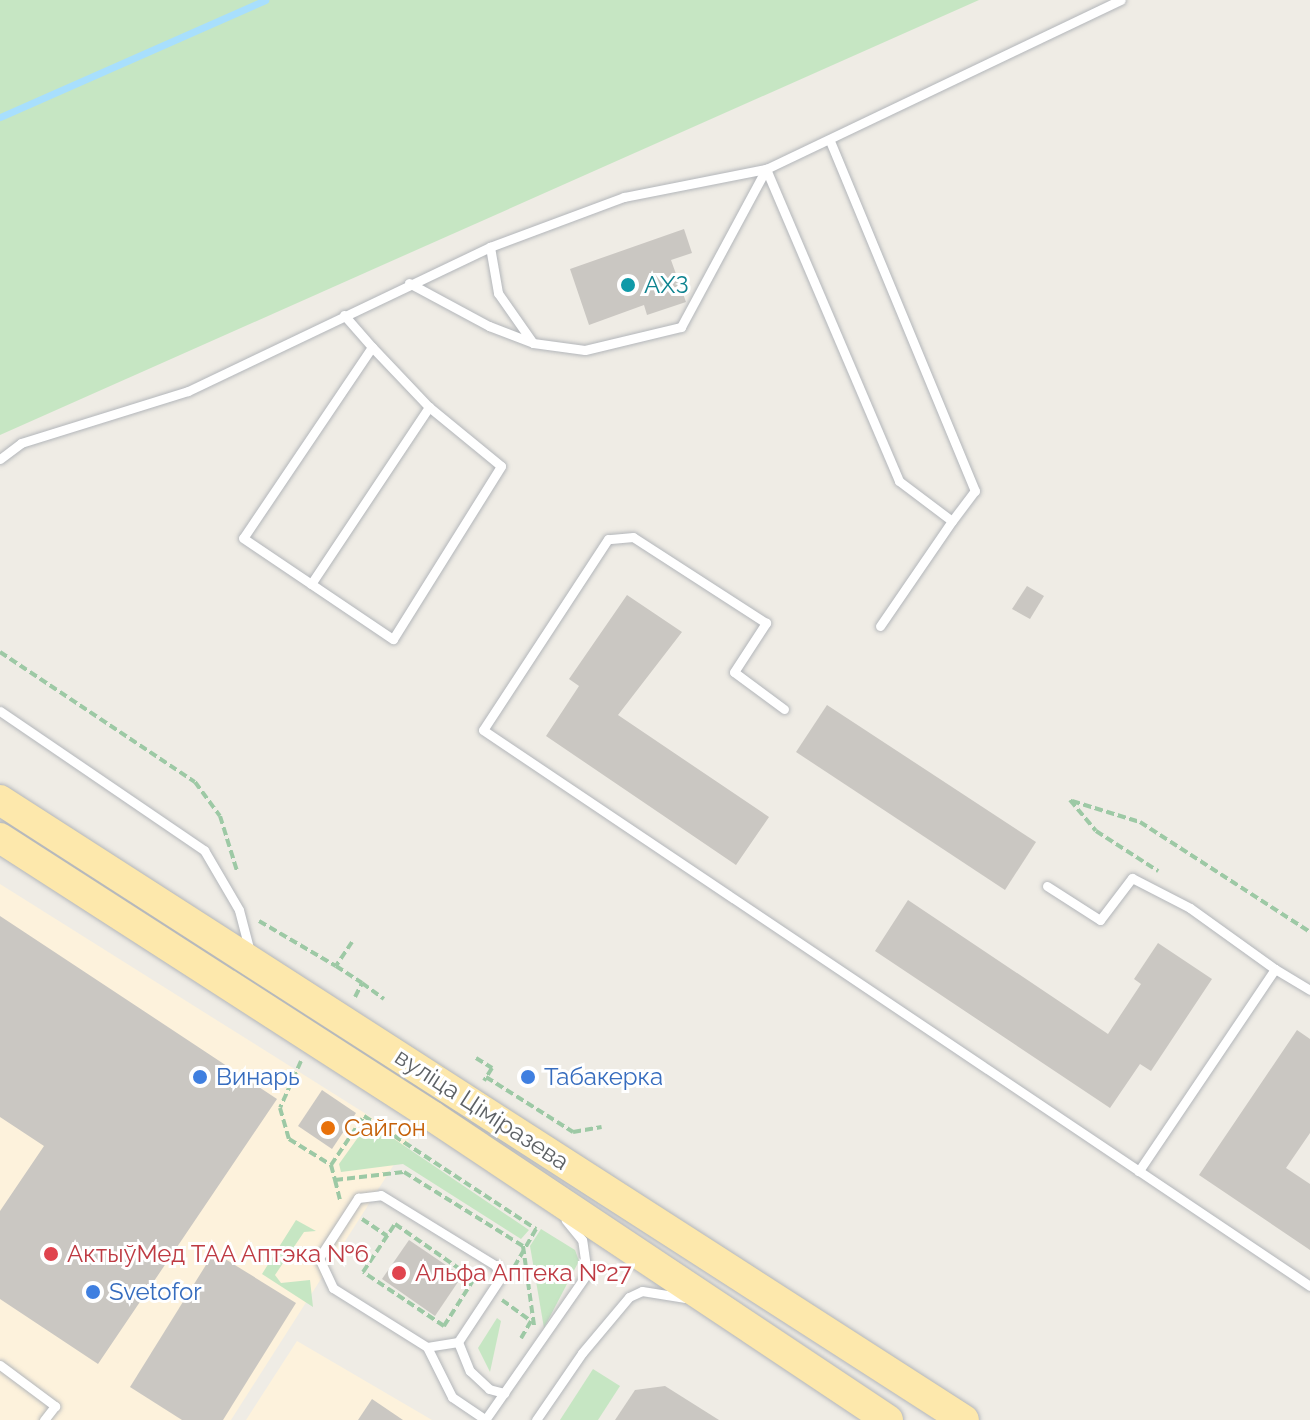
<!DOCTYPE html>
<html>
<head>
<meta charset="utf-8">
<style>
  body { margin:0 }
  #map { position:relative; width:1310px; height:1420px; overflow:hidden; background:#efece5; font-family:Raleway,sans-serif }
  div>[style] { position:absolute }
  [style*='--x'] { left:calc(var(--x)*1px); top:calc(var(--y)*1px); width:calc(var(--w)*1px); rotate:calc(var(--a)*1deg) }
  .commercial>* { inset:0; background:#fdf2dc }
  .green>* { inset:0; background:#c6e6c3 }
  .stream>* { height:7px; margin:-3.5px; padding:0 3.5px; transform-origin:3.5px; border-radius:3.5px; background:#a8dffd }
  .building>* { inset:0; background:#cac7c2 }
  .path>* { height:4px; margin-top:-2px; transform-origin:0; background:repeating-linear-gradient(90deg,#9dc9a5 0 8px,transparent 0 12px) }
  .roads { filter:drop-shadow(0 0 2px #b3b6ba) drop-shadow(0 0 2px #b3b6ba) }
  .lane>* { height:9px; margin:-4.5px; padding:0 4.5px; transform-origin:4.5px; border-radius:4.5px; background:#fff }
  .primary>* { height:30px; margin:-15px; padding:0 15px; transform-origin:15px; border-radius:15px; background:#fde8ac }
  .dots>* { width:22px; height:22px; translate:-50% -50%; box-sizing:border-box; border:4px solid #fff; border-radius:50% }
  span { translate:-50% -50%; white-space:nowrap; text-align:center; line-height:1.15; -webkit-text-stroke:6px #fff; paint-order:stroke }
  .culture-label { font-size:24px; color:#0d838f }
  .left { translate:0 -50%; text-align:left }
  .shop-label { font-size:24px; color:#366cbe }
  .street-label { font-size:24px; color:#5d6165 }
  .food-label { font-size:24px; color:#c56008 }
  .health-label { font-size:24px; color:#be3a42 }
</style>
</head>
<body>
<div id="map">
  <div class="commercial">
    <div style="clip-path:polygon(0 884px,409px 1141px,231px 1420px,0 1420px)"></div>
    <div style="clip-path:polygon(297px 1341px,432px 1420px,246px 1420px)"></div>
  </div>
  <div class="green">
    <div style="clip-path:polygon(0 0,979px 0,0 435px)"></div>
    <div style="clip-path:polygon(369px 1122px,529px 1230px,521px 1239px,403px 1164px,341px 1172px,339px 1164px)"></div>
    <div style="clip-path:polygon(296px 1220px,316px 1231px,304px 1232px,275px 1275px,281px 1283px,310px 1280px,313px 1307px,262px 1274px)"></div>
    <div style="clip-path:polygon(541px 1229px,575px 1250px,579px 1261px,544px 1328px,530px 1246px)"></div>
    <div style="clip-path:polygon(497px 1318px,501px 1321px,490px 1372px,478px 1348px)"></div>
    <div style="clip-path:polygon(593px 1369px,620px 1386px,598px 1420px,560px 1420px)"></div>
  </div>
  <div class="stream">
    <div style="--x:0;--y:117;--w:290;--a:-23.8"></div>
  </div>
  <div class="building">
    <div style="clip-path:polygon(684px 229px,692px 253px,671px 260px,686px 302px,647px 315px,644px 305px,589px 325px,570px 269px)"></div>
    <div style="clip-path:polygon(1027px 586px,1044px 596px,1030px 619px,1012px 609px)"></div>
    <div style="clip-path:polygon(627px 595px,682px 632px,618px 715px,769px 817px,736px 865px,546px 736px,579px 686px,569px 679px)"></div>
    <div style="clip-path:polygon(827px 705px,1036px 842px,1005px 890px,796px 752px)"></div>
    <div style="clip-path:polygon(908px 900px,1108px 1034px,1141px 984px,1134px 979px,1158px 943px,1212px 979px,1151px 1071px,1140px 1064px,1110px 1108px,875px 951px)"></div>
    <div style="clip-path:polygon(0 916px,277px 1099px,98px 1364px,0 1299px,0 1211px,44px 1146px,0 1117px)"></div>
    <div style="clip-path:polygon(1297px 1030px,1310px 1039px,1310px 1133px,1286px 1168px,1310px 1184px,1310px 1250px,1199px 1175px)"></div>
    <div style="clip-path:polygon(322px 1090px,356px 1113px,332px 1149px,298px 1126px)"></div>
    <div style="clip-path:polygon(409px 1240px,462px 1276px,435px 1316px,382px 1279px)"></div>
    <div style="clip-path:polygon(214px 1252px,296px 1303px,223px 1420px,182px 1420px,130px 1387px)"></div>
    <div style="clip-path:polygon(665px 1386px,719px 1420px,615px 1420px,635px 1390px)"></div>
    <div style="clip-path:polygon(372px 1399px,403px 1420px,358px 1420px)"></div>
  </div>
  <div class="path">
    <div style="--x:0;--y:652;--w:234;--a:33.7"></div>
    <div style="--x:195;--y:782;--w:42;--a:53.7"></div>
    <div style="--x:220;--y:816;--w:58;--a:72.8"></div>
    <div style="--x:1070;--y:800;--w:40;--a:50"></div>
    <div style="--x:1096;--y:831;--w:74;--a:32.8"></div>
    <div style="--x:1072;--y:801;--w:71;--a:17.2"></div>
    <div style="--x:1140;--y:822;--w:202;--a:32.9"></div>
    <div style="--x:259;--y:921;--w:89;--a:30.3"></div>
    <div style="--x:352;--y:942;--w:29;--a:124"></div>
    <div style="--x:336;--y:966;--w:31;--a:33"></div>
    <div style="--x:355;--y:997;--w:16;--a:-63"></div>
    <div style="--x:362;--y:983;--w:27;--a:36"></div>
    <div style="--x:476;--y:1058;--w:19;--a:32"></div>
    <div style="--x:492;--y:1068;--w:15;--a:122"></div>
    <div style="--x:301;--y:1061;--w:51;--a:114.1"></div>
    <div style="--x:280;--y:1108;--w:32;--a:74"></div>
    <div style="--x:289;--y:1139;--w:49;--a:31.8"></div>
    <div style="--x:331;--y:1165;--w:16;--a:75"></div>
    <div style="--x:335;--y:1180;--w:69;--a:-6.6"></div>
    <div style="--x:404;--y:1172;--w:140;--a:31.9"></div>
    <div style="--x:523;--y:1246;--w:80;--a:82.1"></div>
    <div style="--x:486;--y:1077;--w:103;--a:32.3"></div>
    <div style="--x:573;--y:1132;--w:29;--a:-10"></div>
    <div style="--x:331;--y:1165;--w:59;--a:-56"></div>
    <div style="--x:364;--y:1116;--w:206;--a:33.3"></div>
    <div style="--x:536;--y:1229;--w:46;--a:119.9"></div>
    <div style="--x:335;--y:1180;--w:21;--a:76"></div>
    <div style="--x:362;--y:1219;--w:30;--a:34"></div>
    <div style="--x:395;--y:1224;--w:96;--a:34.8"></div>
    <div style="--x:474;--y:1279;--w:56;--a:122.6"></div>
    <div style="--x:444;--y:1326;--w:97;--a:-146.3"></div>
    <div style="--x:363;--y:1272;--w:58;--a:-56.3"></div>
    <div style="--x:502;--y:1300;--w:36;--a:36"></div>
    <div style="--x:531;--y:1321;--w:20;--a:120"></div>
  </div>
  <div class="roads">
    <div class="lane">
      <div style="--x:766;--y:169;--w:339;--a:66.9"></div>
      <div style="--x:899;--y:481;--w:66;--a:37"></div>
      <div style="--x:952;--y:521;--w:38;--a:-53"></div>
      <div style="--x:975;--y:491;--w:379;--a:-112.5"></div>
      <div style="--x:490;--y:247;--w:47;--a:80.1"></div>
      <div style="--x:498;--y:293;--w:61;--a:55"></div>
      <div style="--x:409;--y:283;--w:91;--a:28.3"></div>
      <div style="--x:489;--y:326;--w:47;--a:21.1"></div>
      <div style="--x:533;--y:343;--w:52;--a:7.7"></div>
      <div style="--x:585;--y:350;--w:99;--a:-13.5"></div>
      <div style="--x:681;--y:327;--w:179;--a:-61.7"></div>
      <div style="--x:344;--y:315;--w:43;--a:48.8"></div>
      <div style="--x:372;--y:347;--w:230;--a:124"></div>
      <div style="--x:243;--y:538;--w:181;--a:34"></div>
      <div style="--x:393;--y:639;--w:204;--a:-58"></div>
      <div style="--x:501;--y:466;--w:93;--a:-140.7"></div>
      <div style="--x:429;--y:407;--w:83;--a:-133.5"></div>
      <div style="--x:0;--y:459;--w:26;--a:-37"></div>
      <div style="--x:21;--y:443;--w:175;--a:-17.3"></div>
      <div style="--x:188;--y:391;--w:335;--a:-25.5"></div>
      <div style="--x:490;--y:247;--w:143;--a:-20.5"></div>
      <div style="--x:624;--y:197;--w:145;--a:-11.2"></div>
      <div style="--x:766;--y:169;--w:393;--a:-25.5"></div>
      <div style="--x:311;--y:584;--w:213;--a:-56.3"></div>
      <div style="--x:880;--y:626;--w:127;--a:-55.6"></div>
      <div style="--x:784;--y:709;--w:62;--a:-143.5"></div>
      <div style="--x:734;--y:672;--w:59;--a:-56.9"></div>
      <div style="--x:766;--y:623;--w:158;--a:-147.1"></div>
      <div style="--x:633;--y:537;--w:25;--a:175"></div>
      <div style="--x:608;--y:539;--w:228;--a:123.2"></div>
      <div style="--x:483;--y:730;--w:790;--a:33.91"></div>
      <div style="--x:0;--y:711;--w:247;--a:34.3"></div>
      <div style="--x:204;--y:850;--w:69;--a:59.7"></div>
      <div style="--x:239;--y:910;--w:43;--a:75.3"></div>
      <div style="--x:1047;--y:886;--w:63;--a:32.7"></div>
      <div style="--x:1100;--y:920;--w:53;--a:-52.7"></div>
      <div style="--x:1132;--y:878;--w:65;--a:27.3"></div>
      <div style="--x:1190;--y:908;--w:105;--a:35.7"></div>
      <div style="--x:1310;--y:990;--w:41;--a:-149"></div>
      <div style="--x:1275;--y:969;--w:244;--a:124"></div>
      <div style="--x:1139;--y:1171;--w:206;--a:33.9"></div>
      <div style="--x:381;--y:1195;--w:134;--a:31.6"></div>
      <div style="--x:495;--y:1265;--w:13;--a:63"></div>
      <div style="--x:501;--y:1277;--w:78;--a:123.5"></div>
      <div style="--x:458;--y:1342;--w:31;--a:171"></div>
      <div style="--x:427;--y:1347;--w:111;--a:-147.9"></div>
      <div style="--x:333;--y:1288;--w:33;--a:-115"></div>
      <div style="--x:319;--y:1258;--w:72;--a:-57"></div>
      <div style="--x:358;--y:1198;--w:23;--a:-7"></div>
      <div style="--x:458;--y:1342;--w:31;--a:68"></div>
      <div style="--x:470;--y:1371;--w:26;--a:43"></div>
      <div style="--x:489;--y:1389;--w:16;--a:15"></div>
      <div style="--x:427;--y:1347;--w:56;--a:63.4"></div>
      <div style="--x:452;--y:1397;--w:41;--a:34.1"></div>
      <div style="--x:0;--y:1365;--w:69;--a:36.7"></div>
      <div style="--x:55;--y:1406;--w:18;--a:128"></div>
      <div style="--x:485;--y:1420;--w:178;--a:-55.1"></div>
      <div style="--x:587;--y:1274;--w:34;--a:-98"></div>
      <div style="--x:582;--y:1240;--w:26;--a:-129"></div>
      <div style="--x:536;--y:1420;--w:81;--a:-55.5"></div>
      <div style="--x:582;--y:1353;--w:73;--a:-50"></div>
      <div style="--x:629;--y:1297;--w:14;--a:-25"></div>
      <div style="--x:642;--y:1291;--w:44;--a:9.2"></div>
    </div>
    <div class="primary">
      <div style="--x:0;--y:800;--w:1146;--a:32.75"></div>
      <div style="--x:0;--y:838;--w:514;--a:32.76"></div>
      <div style="--x:432;--y:1116;--w:548;--a:33.69"></div>
    </div>
  </div>
  <div class="dots">
    <div style="left:628px;top:285px;background:#0f9aa8"></div>
    <div style="left:200px;top:1077px;background:#3f7fe0"></div>
    <div style="left:528px;top:1077px;background:#3f7fe0"></div>
    <div style="left:328px;top:1128px;background:#e8710a"></div>
    <div style="left:51px;top:1254px;background:#e0444e"></div>
    <div style="left:399px;top:1273px;background:#e0444e"></div>
    <div style="left:93px;top:1292px;background:#3f7fe0"></div>
  </div>
  <div class="culture-label">
    <span class="left" style="left:644px;top:285px">АХЗ</span>
  </div>
  <div class="shop-label">
    <span class="left" style="left:216px;top:1077px">Винарь</span>
    <span class="left" style="left:544px;top:1077px">Табакерка</span>
    <span class="left" style="left:109px;top:1292px">Svetofor</span>
  </div>
  <div class="street-label">
    <span style="left:482px;top:1109px;rotate:33deg">вуліца Ціміразева</span>
  </div>
  <div class="food-label">
    <span class="left" style="left:344px;top:1128px">Сайгон</span>
  </div>
  <div class="health-label">
    <span class="left" style="left:67px;top:1254px">АктыўМед ТАА Аптэка №6</span>
    <span class="left" style="left:415px;top:1273px">Альфа Аптека №27</span>
  </div>
</div>
</body>
</html>
